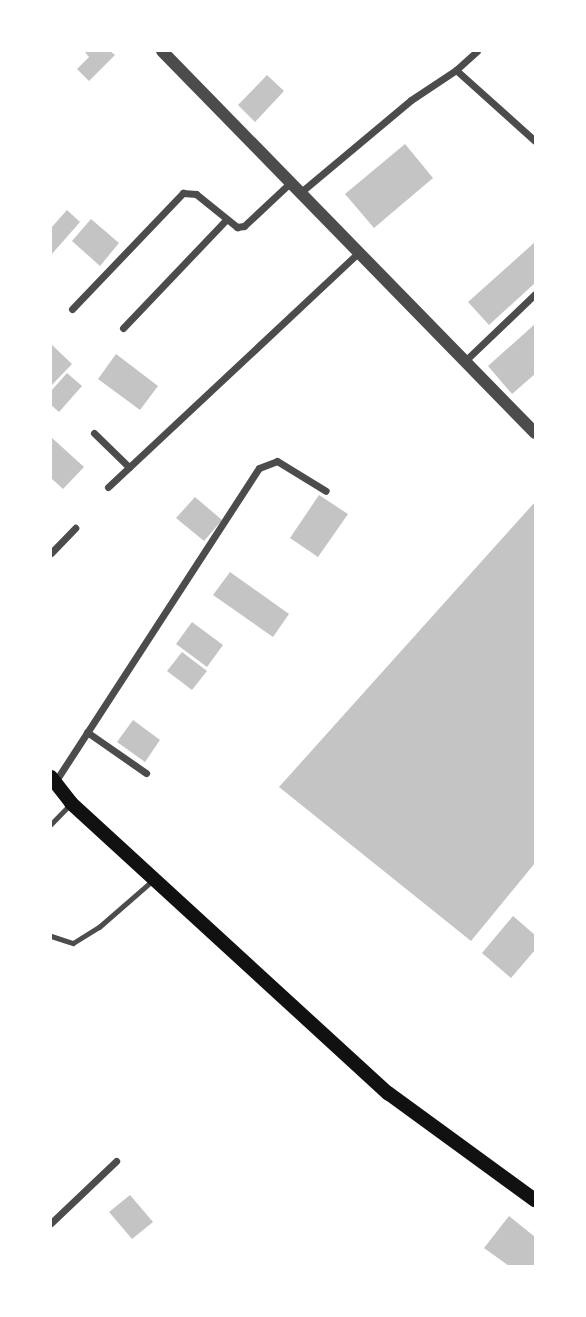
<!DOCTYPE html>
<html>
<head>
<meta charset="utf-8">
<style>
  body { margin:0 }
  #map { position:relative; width:586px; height:1317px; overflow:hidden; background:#fff; font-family:Spectral,serif }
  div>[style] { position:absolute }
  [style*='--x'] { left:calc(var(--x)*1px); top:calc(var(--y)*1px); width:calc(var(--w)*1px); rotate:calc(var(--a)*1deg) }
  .building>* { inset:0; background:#c4c4c4 }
  .service>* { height:5px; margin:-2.5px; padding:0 2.5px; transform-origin:2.5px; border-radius:2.5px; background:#4c4c4c }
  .minor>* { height:7px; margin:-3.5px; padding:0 3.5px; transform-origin:3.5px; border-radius:3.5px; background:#4c4c4c }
  .tertiary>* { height:12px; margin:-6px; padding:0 6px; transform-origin:6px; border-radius:6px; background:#4c4c4c }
  .secondary>* { height:14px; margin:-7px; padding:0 7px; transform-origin:7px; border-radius:7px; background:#111 }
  span { translate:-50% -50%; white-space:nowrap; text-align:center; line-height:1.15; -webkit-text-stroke:6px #fff; paint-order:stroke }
  .frame { position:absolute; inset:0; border:52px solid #fff; pointer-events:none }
</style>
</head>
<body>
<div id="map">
  <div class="building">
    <div style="clip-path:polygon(84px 51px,110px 51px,115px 55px,89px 81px,77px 69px,89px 57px)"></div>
    <div style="clip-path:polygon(267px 75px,284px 91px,255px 122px,238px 105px)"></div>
    <div style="clip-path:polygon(405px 144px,433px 178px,374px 228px,345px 194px)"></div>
    <div style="clip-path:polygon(67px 210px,80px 222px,51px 255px,51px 228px)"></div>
    <div style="clip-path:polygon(91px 219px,119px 243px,100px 266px,72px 241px)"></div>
    <div style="clip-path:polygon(535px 242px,535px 283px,489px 325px,468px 302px)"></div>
    <div style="clip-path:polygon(535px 324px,535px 374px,512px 394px,488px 366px)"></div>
    <div style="clip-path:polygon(51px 344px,72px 364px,51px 386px)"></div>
    <div style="clip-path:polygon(116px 354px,158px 386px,140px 410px,98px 379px)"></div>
    <div style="clip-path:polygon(67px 373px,82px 386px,59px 412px,51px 405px,51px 391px)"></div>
    <div style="clip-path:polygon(51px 437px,84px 467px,63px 489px,51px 478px)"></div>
    <div style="clip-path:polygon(319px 495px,348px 514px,318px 557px,290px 538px)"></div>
    <div style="clip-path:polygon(195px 497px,222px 520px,204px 541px,176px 518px)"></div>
    <div style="clip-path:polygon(535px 502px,535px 863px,471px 941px,279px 787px)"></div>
    <div style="clip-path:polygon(230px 572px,289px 614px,273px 637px,213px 595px)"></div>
    <div style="clip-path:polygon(192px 622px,223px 645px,207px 667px,176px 644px)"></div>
    <div style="clip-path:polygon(182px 652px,207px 671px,192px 690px,167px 671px)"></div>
    <div style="clip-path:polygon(133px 720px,160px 740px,145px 762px,117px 742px)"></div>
    <div style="clip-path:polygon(513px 916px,535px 935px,535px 950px,511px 978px,482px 953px)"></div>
    <div style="clip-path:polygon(130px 1195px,153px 1222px,132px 1239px,109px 1212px)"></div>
    <div style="clip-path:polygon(509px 1216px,535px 1237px,534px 1266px,509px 1266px,484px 1248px)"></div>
  </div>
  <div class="service">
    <div style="--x:51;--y:824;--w:29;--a:-46"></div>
    <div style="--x:51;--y:936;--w:23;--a:18"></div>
    <div style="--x:73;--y:943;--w:31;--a:-32"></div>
    <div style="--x:99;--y:927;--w:73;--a:-41.1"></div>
  </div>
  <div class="minor">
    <div style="--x:456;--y:70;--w:28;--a:-42"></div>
    <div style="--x:301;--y:192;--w:143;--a:-39.9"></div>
    <div style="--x:411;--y:100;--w:54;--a:-33.7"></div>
    <div style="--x:456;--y:70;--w:106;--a:41.9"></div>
    <div style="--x:72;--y:309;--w:161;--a:-46.3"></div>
    <div style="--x:183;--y:193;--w:13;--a:4"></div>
    <div style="--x:196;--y:194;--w:53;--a:38.8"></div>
    <div style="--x:237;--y:227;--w:7;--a:-8"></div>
    <div style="--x:244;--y:226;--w:64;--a:-43.1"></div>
    <div style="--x:123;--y:328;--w:149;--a:-46.4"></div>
    <div style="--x:467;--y:359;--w:94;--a:-43.7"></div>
    <div style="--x:94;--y:433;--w:49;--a:44.2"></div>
    <div style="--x:108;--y:487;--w:345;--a:-43.1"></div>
    <div style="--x:51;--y:553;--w:35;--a:-46"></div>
    <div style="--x:87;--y:732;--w:72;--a:34.8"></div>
    <div style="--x:55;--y:782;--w:374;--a:-57"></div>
    <div style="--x:259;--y:468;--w:19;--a:-21"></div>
    <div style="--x:277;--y:461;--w:57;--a:31.5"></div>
    <div style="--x:51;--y:1223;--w:90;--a:-43.6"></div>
  </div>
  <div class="tertiary">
    <div style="--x:162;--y:51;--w:534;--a:45.68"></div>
  </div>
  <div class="secondary">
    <div style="--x:51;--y:777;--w:33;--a:52"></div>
    <div style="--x:71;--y:803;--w:430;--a:42.5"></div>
    <div style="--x:388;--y:1093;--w:182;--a:36.1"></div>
  </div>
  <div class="frame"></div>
</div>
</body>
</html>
